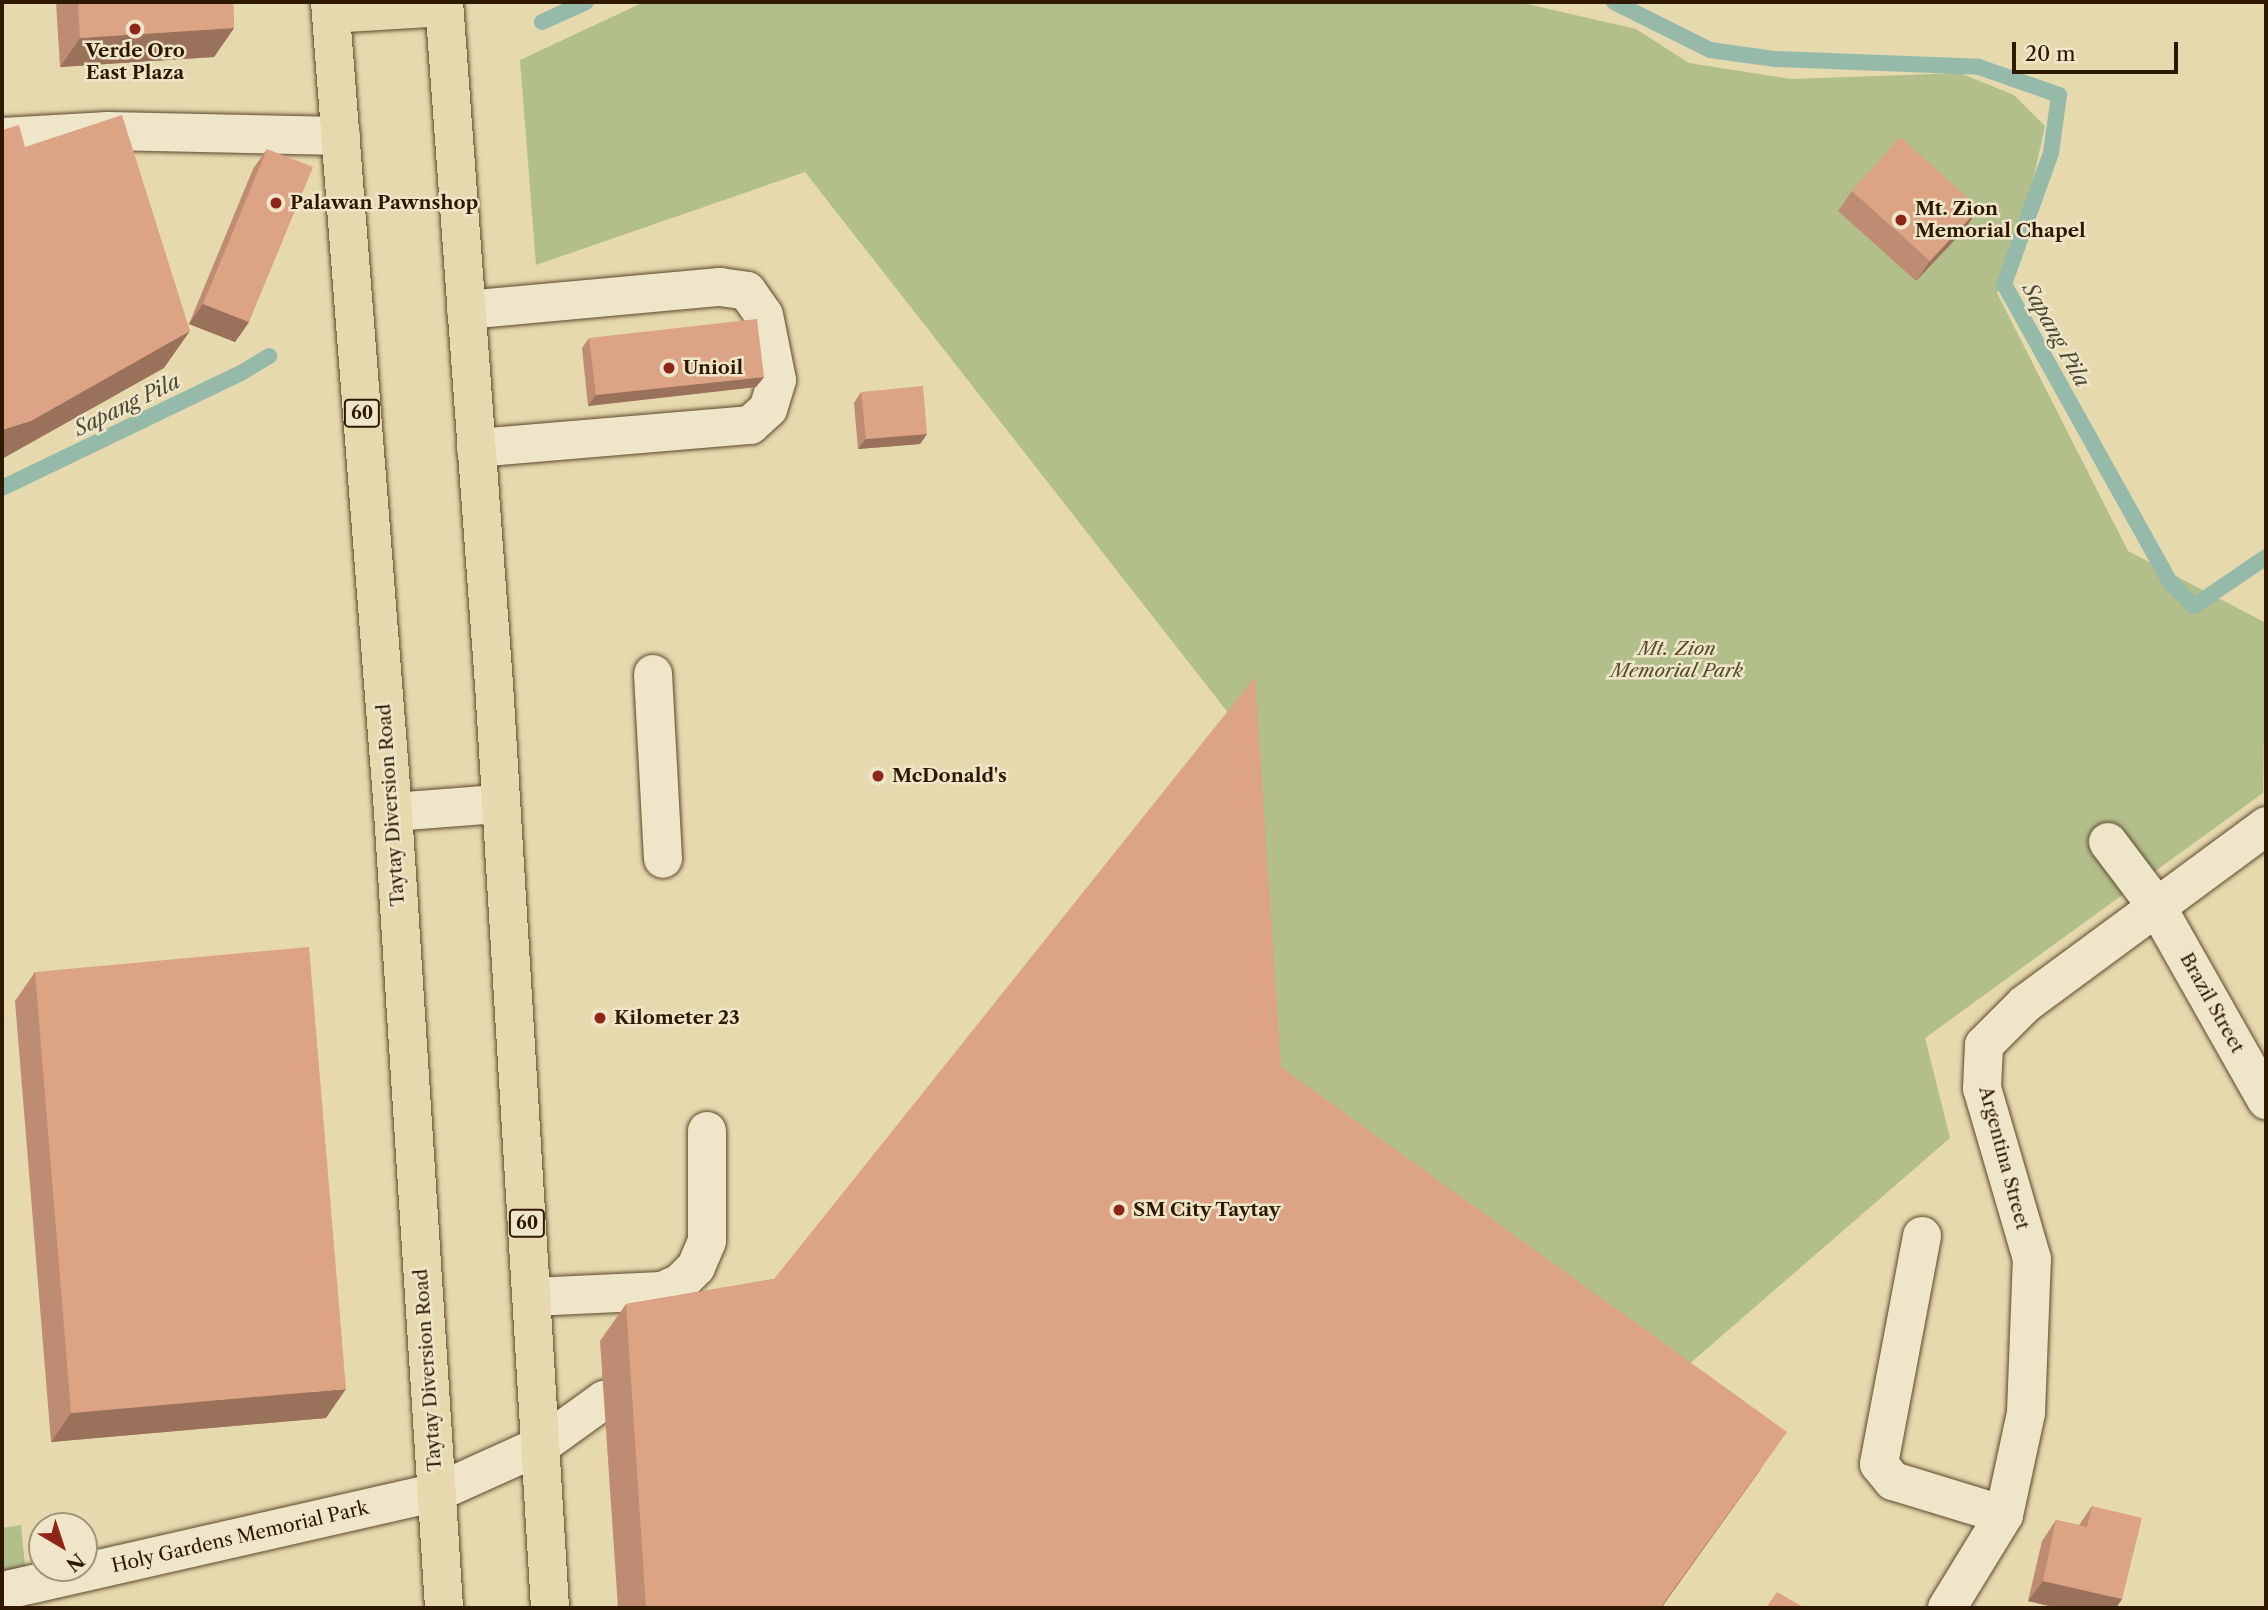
<!DOCTYPE html>
<html>
<head>
<meta charset="utf-8">
<style>
  body { margin:0 }
  #map { position:relative; width:2268px; height:1610px; overflow:hidden; background:#e6d9ae; font-family:"Libre Caslon Text",serif }
  div>[style] { position:absolute }
  [style*='--x'] { left:calc(var(--x)*1px); top:calc(var(--y)*1px); width:calc(var(--w)*1px); rotate:calc(var(--a)*1deg) }
  .green>* { inset:0; background:#b3bf8b }
  .stream>* { height:16px; margin:-8px; padding:0 8px; transform-origin:8px; border-radius:8px; background:#96baaa }
  .roads { filter:drop-shadow(0 0 2px #5c492c) drop-shadow(0 0 2px #5c492c) }
  .minor>* { height:38px; margin:-19px; padding:0 19px; transform-origin:19px; border-radius:19px; background:#efe6ca }
  .major>* { height:38px; margin:-19px; padding:0 19px; transform-origin:19px; border-radius:19px; background:#e6d9ae }
  .wall>* { inset:0; background:#bd8c72 }
  .shaded-wall>* { inset:0; background:#9a725c }
  .building>* { inset:0; background:#dca384 }
  .dots>* { width:19px; height:19px; translate:-50% -50%; box-sizing:border-box; border:4px solid #efe6ca; border-radius:50% }
  span { translate:-50% -50%; white-space:nowrap; text-align:center; line-height:1.15; -webkit-text-stroke:5px #efe6ca; paint-order:stroke }
  .shield-label span { padding:2px 5px; background:#efe6ca; border:2px solid; border-radius:5px; -webkit-text-stroke-width:0 }
  .shield-label { font-size:18px; color:#2e1900; font-weight:700 }
  .poi-label { font-size:19px; color:#2e1900; font-weight:700 }
  .left { translate:0 -50%; text-align:left }
  .park-label { font-size:19px; color:#564b2a; font-style:italic }
  .street-label { font-size:19px; color:#2e1900 }
  .water-label { font-size:21px; color:#4d4933; font-style:italic }
  .frame { position:absolute; inset:0; border:4px solid #2e1900; pointer-events:none }
  .north { position:absolute; left:28px; top:1512px; width:70px; height:70px; box-sizing:border-box; background:#efe6ca; border:2px solid #a29479; border-radius:50%; rotate:141deg; font-size:19px; font-weight:700; line-height:28px; text-align:center; color:#2e1900 }
  .north::after { content:''; display:block; margin:auto; width:24px; height:32px; background:#8f2418; clip-path:polygon(50% 0,100% 100%,50% 72%,0 100%) }
  .scale { position:absolute; left:2012px; top:42px; width:166px; height:32px; box-sizing:border-box; border:4px solid #2e1900; border-top:0; padding-left:9px; font-size:21px; line-height:24px; white-space:nowrap; color:#2e1900; -webkit-text-stroke:5px #efe6ca; paint-order:stroke }
</style>
</head>
<body>
<div id="map">
  <div class="green">
    <div style="clip-path:polygon(644px 2px,1519px 2px,1636px 29px,1689px 63px,1792px 79px,1960px 73px,2014px 95px,2045px 126px,2022px 231px,1997px 293px,2128px 551px,2266px 623px,2263px 793px,1925px 1038px,1950px 1138px,1657px 1392px,1255px 1104px,1229px 714px,805px 172px,536px 265px,520px 60px)"></div>
    <div style="clip-path:polygon(21px 1525px,29px 1608px,2px 1608px,2px 1528px)"></div>
  </div>
  <div class="stream">
    <div style="--x:1614;--y:2;--w:107;--a:26.6"></div>
    <div style="--x:1710;--y:50;--w:66;--a:7.9"></div>
    <div style="--x:1775;--y:59;--w:204;--a:2.2"></div>
    <div style="--x:1979;--y:67;--w:85;--a:19.3"></div>
    <div style="--x:2059;--y:95;--w:59;--a:97.9"></div>
    <div style="--x:2051;--y:153;--w:139;--a:109.7"></div>
    <div style="--x:2004;--y:284;--w:341;--a:60.9"></div>
    <div style="--x:2170;--y:582;--w:34;--a:45"></div>
    <div style="--x:2194;--y:606;--w:87;--a:-34.2"></div>
    <div style="--x:542;--y:22;--w:48;--a:-24.4"></div>
    <div style="--x:2;--y:488;--w:265;--a:-25.7"></div>
    <div style="--x:241;--y:373;--w:33;--a:-31"></div>
  </div>
  <div class="roads">
    <div class="minor">
      <div style="--x:2;--y:137;--w:106;--a:-3.2"></div>
      <div style="--x:108;--y:131;--w:233;--a:1.2"></div>
      <div style="--x:466;--y:310;--w:255;--a:-5.2"></div>
      <div style="--x:720;--y:287;--w:27;--a:8"></div>
      <div style="--x:747;--y:291;--w:29;--a:55"></div>
      <div style="--x:764;--y:315;--w:66;--a:78.7"></div>
      <div style="--x:777;--y:380;--w:30;--a:107"></div>
      <div style="--x:768;--y:409;--w:24;--a:138"></div>
      <div style="--x:750;--y:425;--w:275;--a:175.2"></div>
      <div style="--x:653;--y:674;--w:185;--a:86.9"></div>
      <div style="--x:393;--y:812;--w:105;--a:-4.4"></div>
      <div style="--x:2108;--y:842;--w:81;--a:53"></div>
      <div style="--x:2157;--y:907;--w:222;--a:60.5"></div>
      <div style="--x:1922;--y:1236;--w:232;--a:100.7"></div>
      <div style="--x:1879;--y:1464;--w:22;--a:51"></div>
      <div style="--x:1893;--y:1481;--w:116;--a:17"></div>
      <div style="--x:531;--y:1297;--w:131;--a:-2.6"></div>
      <div style="--x:662;--y:1291;--w:20;--a:-24"></div>
      <div style="--x:680;--y:1283;--w:23;--a:-45"></div>
      <div style="--x:696;--y:1267;--w:28;--a:-67"></div>
      <div style="--x:707;--y:1241;--w:110;--a:-90"></div>
      <div style="--x:2;--y:1591;--w:447;--a:-12.8"></div>
      <div style="--x:438;--y:1492;--w:112;--a:-24.3"></div>
      <div style="--x:540;--y:1446;--w:79;--a:-35.7"></div>
      <div style="--x:604;--y:1400;--w:53;--a:-13"></div>
      <div style="--x:1947;--y:1608;--w:109;--a:-58.5"></div>
      <div style="--x:2004;--y:1515;--w:104;--a:-77.8"></div>
      <div style="--x:2026;--y:1413;--w:154;--a:-87.8"></div>
      <div style="--x:2032;--y:1259;--w:178;--a:-106.3"></div>
      <div style="--x:1982;--y:1088;--w:43;--a:-87.3"></div>
      <div style="--x:1984;--y:1045;--w:58;--a:-45"></div>
      <div style="--x:2025;--y:1004;--w:300;--a:-36.4"></div>
    </div>
    <div class="major">
      <div style="--x:330;--y:2;--w:812;--a:85.55"></div>
      <div style="--x:393;--y:812;--w:798;--a:86.33"></div>
      <div style="--x:444;--y:2;--w:684;--a:85.81"></div>
      <div style="--x:494;--y:684;--w:926;--a:86.53"></div>
      <div style="--x:331;--y:14;--w:113;--a:-3.5"></div>
    </div>
  </div>
  <div class="wall">
    <div style="clip-path:polygon(56px 2px,233px 2px,234px 28px,214px 57px,60px 67px)"></div>
    <div style="clip-path:polygon(267px 149px,249px 322px,235px 342px,189px 324px,253px 169px)"></div>
    <div style="clip-path:polygon(1852px 191px,1965px 229px,1916px 281px,1838px 211px)"></div>
    <div style="clip-path:polygon(589px 338px,764px 377px,756px 387px,588px 406px,582px 348px)"></div>
    <div style="clip-path:polygon(861px 392px,927px 434px,920px 444px,858px 449px,854px 403px)"></div>
    <div style="clip-path:polygon(35px 972px,326px 1418px,51px 1442px,15px 1001px)"></div>
    <div style="clip-path:polygon(1281px 1067px,1761px 1469px,1661px 1608px,618px 1608px,600px 1341px,626px 1304px,774px 1279px)"></div>
    <div style="clip-path:polygon(2092px 1506px,2122px 1599px,2116px 1608px,2058px 1608px,2028px 1601px,2042px 1541px,2056px 1520px,2079px 1525px)"></div>
  </div>
  <div class="shaded-wall">
    <div style="clip-path:polygon(234px 28px,214px 57px,60px 67px,80px 38px)"></div>
    <div style="clip-path:polygon(1979px 208px,1965px 229px,1916px 281px,1930px 261px)"></div>
    <div style="clip-path:polygon(203px 304px,249px 322px,235px 342px,189px 324px)"></div>
    <div style="clip-path:polygon(190px 331px,164px 368px,2px 459px,2px 430px)"></div>
    <div style="clip-path:polygon(764px 377px,756px 387px,588px 406px,596px 395px)"></div>
    <div style="clip-path:polygon(927px 434px,920px 444px,858px 449px,866px 439px)"></div>
    <div style="clip-path:polygon(346px 1389px,326px 1418px,51px 1442px,71px 1413px)"></div>
    <div style="clip-path:polygon(1787px 1432px,1661px 1608px,1660px 1608px)"></div>
    <div style="clip-path:polygon(2043px 1581px,2122px 1599px,2116px 1608px,2058px 1608px,2028px 1601px)"></div>
  </div>
  <div class="building">
    <div style="clip-path:polygon(78px 2px,233px 2px,234px 28px,80px 38px)"></div>
    <div style="clip-path:polygon(122px 115px,190px 331px,31px 421px,2px 430px,2px 130px,19px 125px,25px 147px)"></div>
    <div style="clip-path:polygon(1900px 137px,1979px 208px,1930px 261px,1852px 191px)"></div>
    <div style="clip-path:polygon(267px 149px,313px 167px,249px 322px,203px 304px)"></div>
    <div style="clip-path:polygon(757px 319px,764px 377px,596px 395px,589px 338px)"></div>
    <div style="clip-path:polygon(923px 386px,927px 434px,866px 439px,861px 392px)"></div>
    <div style="clip-path:polygon(1255px 677px,1281px 1067px,1787px 1432px,1660px 1608px,646px 1608px,626px 1304px,774px 1279px)"></div>
    <div style="clip-path:polygon(309px 947px,346px 1389px,71px 1413px,35px 972px)"></div>
    <div style="clip-path:polygon(2092px 1506px,2142px 1518px,2122px 1599px,2043px 1581px,2056px 1520px,2087px 1527px)"></div>
    <div style="clip-path:polygon(1777px 1592px,1805px 1608px,1766px 1608px)"></div>
  </div>
  <div class="dots">
    <div style="left:135px;top:29px;background:#8f2418"></div>
    <div style="left:276px;top:203px;background:#8f2418"></div>
    <div style="left:1901px;top:220px;background:#8f2418"></div>
    <div style="left:669px;top:368px;background:#8f2418"></div>
    <div style="left:878px;top:776px;background:#8f2418"></div>
    <div style="left:600px;top:1018px;background:#8f2418"></div>
    <div style="left:1119px;top:1210px;background:#8f2418"></div>
  </div>
  <div class="shield-label">
    <span style="left:362px;top:413px">60</span>
    <span style="left:527px;top:1223px">60</span>
  </div>
  <div class="poi-label">
    <span style="left:135px;top:62px">Verde Oro<br>East Plaza</span>
    <span class="left" style="left:290px;top:203px">Palawan Pawnshop</span>
    <span class="left" style="left:1915px;top:220px">Mt. Zion<br>Memorial Chapel</span>
    <span class="left" style="left:683px;top:368px">Unioil</span>
    <span class="left" style="left:892px;top:776px">McDonald's</span>
    <span class="left" style="left:614px;top:1018px">Kilometer 23</span>
    <span class="left" style="left:1133px;top:1210px">SM City Taytay</span>
  </div>
  <div class="park-label">
    <span style="left:1677px;top:660px">Mt. Zion<br>Memorial Park</span>
  </div>
  <div class="street-label">
    <span style="left:391px;top:805px;rotate:-94deg">Taytay Diversion Road</span>
    <span style="left:2212px;top:1003px;rotate:61deg">Brazil Street</span>
    <span style="left:2004px;top:1158px;rotate:75deg">Argentina Street</span>
    <span style="left:428px;top:1370px;rotate:-94deg">Taytay Diversion Road</span>
    <span style="left:240px;top:1537px;rotate:-13deg">Holy Gardens Memorial Park</span>
  </div>
  <div class="water-label">
    <span style="left:2056px;top:335px;rotate:61deg">Sapang Pila</span>
    <span style="left:127px;top:405px;rotate:-26deg">Sapang Pila</span>
  </div>
  <div class="frame"></div>
  <div class="north">N</div>
  <div class="scale">20 m</div>
</div>
</body>
</html>
